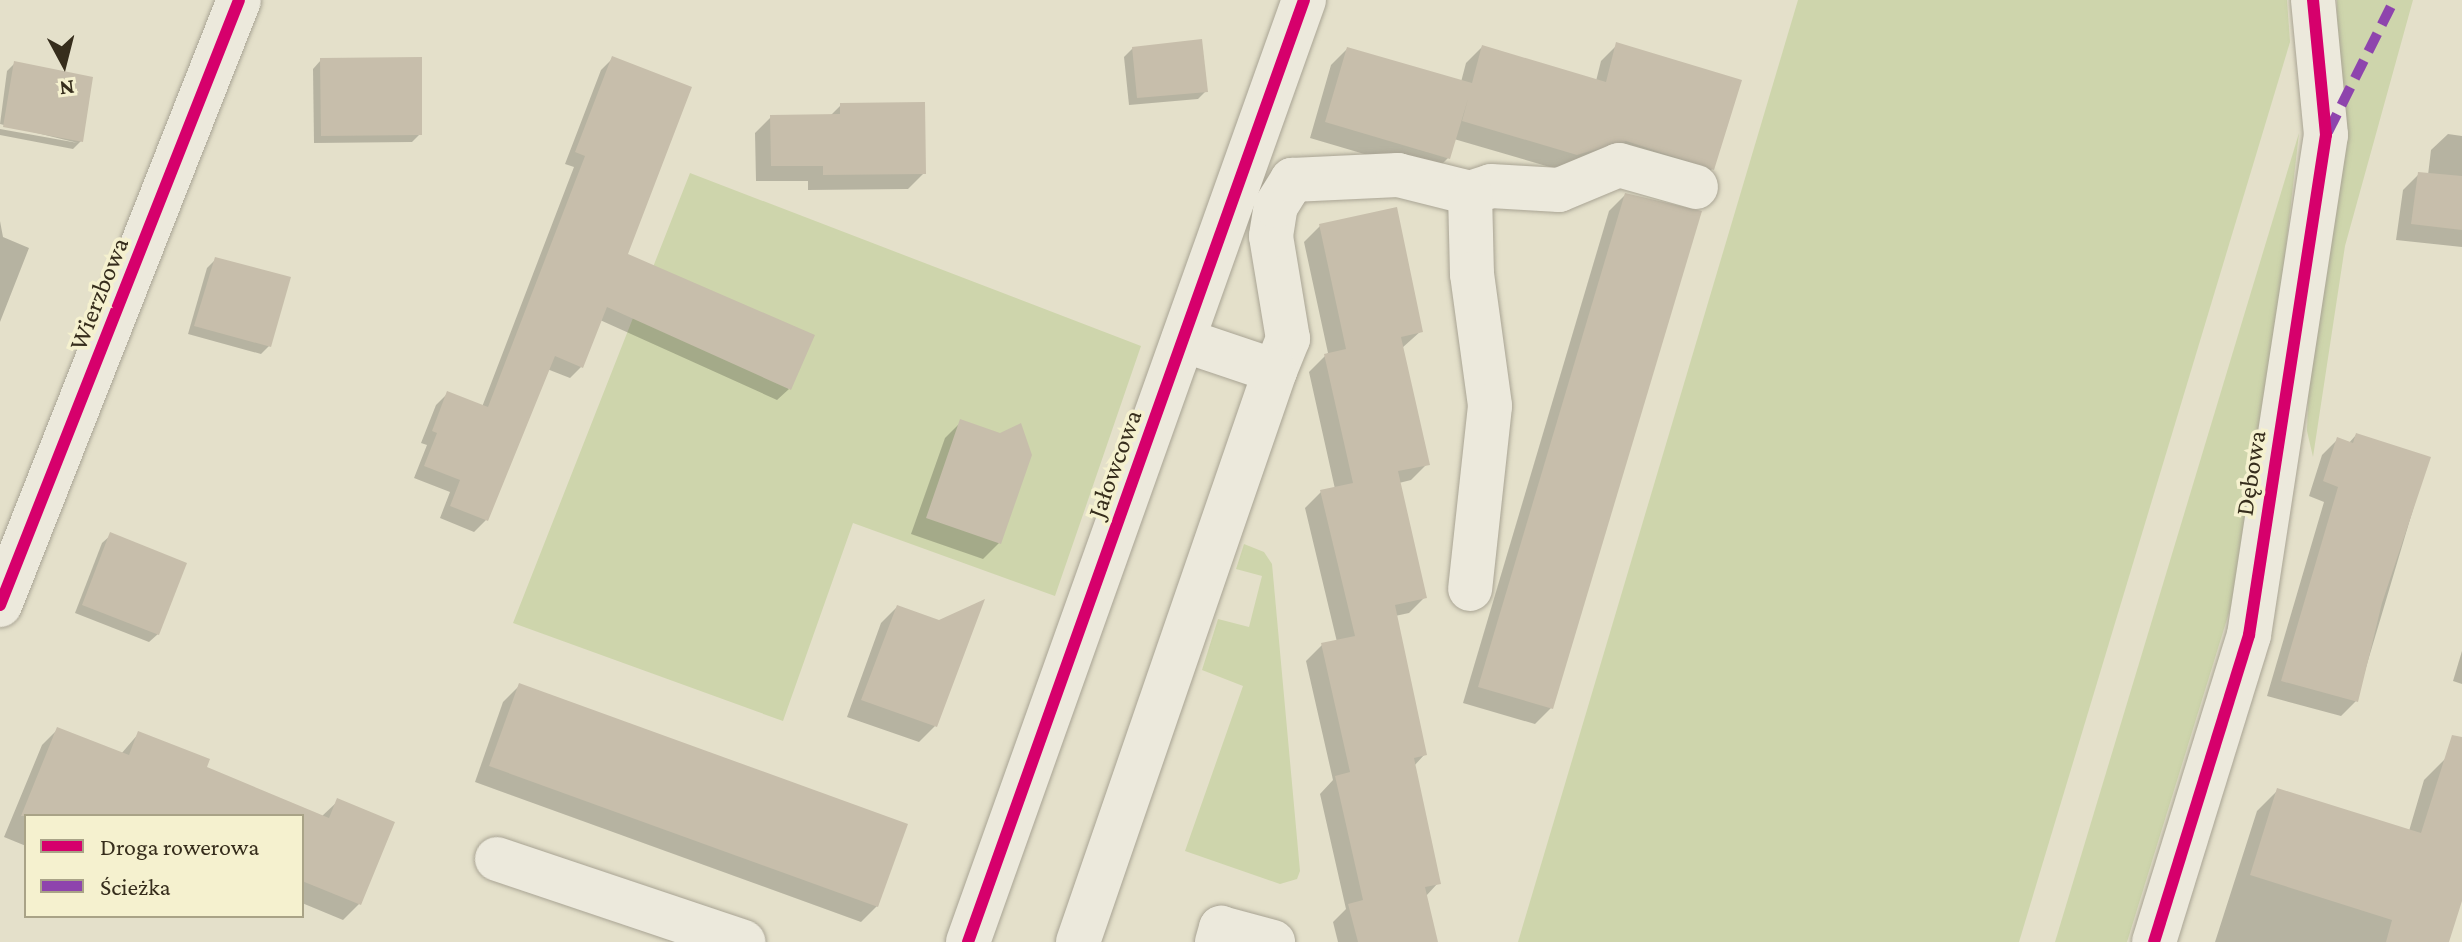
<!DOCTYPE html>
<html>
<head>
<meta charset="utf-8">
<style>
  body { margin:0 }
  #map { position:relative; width:2462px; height:942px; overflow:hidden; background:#e4e0ca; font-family:"Crimson Pro",serif }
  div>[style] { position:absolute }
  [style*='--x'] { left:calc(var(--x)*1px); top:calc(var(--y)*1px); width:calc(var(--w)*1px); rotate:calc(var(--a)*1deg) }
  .green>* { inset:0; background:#ced5ac }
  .shadow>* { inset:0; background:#0003 }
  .building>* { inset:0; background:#c7beab }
  .roads { filter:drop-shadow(0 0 2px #a9a494) drop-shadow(0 0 2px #a9a494) }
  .minor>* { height:44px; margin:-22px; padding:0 22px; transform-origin:22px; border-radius:22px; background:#ece9dc }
  .quiet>* { height:10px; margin-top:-5px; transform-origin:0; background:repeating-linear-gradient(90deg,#8e44ad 0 20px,transparent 0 30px) }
  .cycleway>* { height:12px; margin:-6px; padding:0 6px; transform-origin:6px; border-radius:6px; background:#d6006c }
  span { translate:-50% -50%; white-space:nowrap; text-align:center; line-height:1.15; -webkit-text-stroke:7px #f5f1cf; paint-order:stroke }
  .street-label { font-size:26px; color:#362d1c }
  .legend { position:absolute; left:24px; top:814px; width:280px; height:104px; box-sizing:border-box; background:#f5f1cf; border:2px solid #a9a387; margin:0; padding:10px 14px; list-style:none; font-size:24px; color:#362d1c }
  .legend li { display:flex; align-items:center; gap:16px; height:40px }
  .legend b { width:40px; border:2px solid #a9a387 }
  .north { position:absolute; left:24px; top:24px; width:80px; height:80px; -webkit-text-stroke:6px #f5f1cf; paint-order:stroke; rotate:173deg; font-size:22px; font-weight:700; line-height:32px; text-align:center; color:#362d1c }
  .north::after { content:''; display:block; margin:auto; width:28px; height:36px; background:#362d1c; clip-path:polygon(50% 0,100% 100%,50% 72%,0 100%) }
</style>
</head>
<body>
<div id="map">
  <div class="green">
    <div style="clip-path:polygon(1798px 0,2287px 0,2290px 42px,2019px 942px,1518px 942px)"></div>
    <div style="clip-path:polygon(2337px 0,2413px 0,2345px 246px,2313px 457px,2307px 431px,2310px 347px,2335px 99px)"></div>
    <div style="clip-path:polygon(2299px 133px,2263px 449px,2241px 574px,2127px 942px,2055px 942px)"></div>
    <div style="clip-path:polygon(690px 173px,1141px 346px,1055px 596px,853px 523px,783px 721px,513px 623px)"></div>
    <div style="clip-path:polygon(1244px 544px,1264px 552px,1272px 564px,1300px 871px,1297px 879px,1280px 884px,1185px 851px,1243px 686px,1202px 670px,1218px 619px,1249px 627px,1262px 576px,1236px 569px)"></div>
  </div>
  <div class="shadow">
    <div style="clip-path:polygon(1617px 45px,1712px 169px,1696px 185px,1560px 170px,1454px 139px,1448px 158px,1432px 174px,1310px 138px,1331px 65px,1347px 49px,1461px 82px,1466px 63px,1482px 47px,1596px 81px,1601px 61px)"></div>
    <div style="clip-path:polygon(1133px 48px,1206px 91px,1198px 99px,1129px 105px,1124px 57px)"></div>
    <div style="clip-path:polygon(613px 58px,625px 255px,789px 389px,777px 400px,600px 320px,582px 366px,570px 378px,547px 369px,486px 520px,474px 532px,440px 518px,450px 492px,414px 478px,427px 445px,421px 443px,436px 405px,448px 393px,482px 407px,574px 167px,565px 164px,601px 70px)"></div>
    <div style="clip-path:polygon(321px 60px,420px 134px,412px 142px,314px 143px,313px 69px)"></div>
    <div style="clip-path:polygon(15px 63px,81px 141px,73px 149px,0 135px,0 129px,78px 143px,0 124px,7px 71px)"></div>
    <div style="clip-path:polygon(841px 105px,924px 173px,908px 189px,808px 190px,808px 181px,756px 181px,755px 133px,771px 117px,830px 116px)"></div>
    <div style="clip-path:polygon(2448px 134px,2462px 136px,2462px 247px,2396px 240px,2403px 190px,2419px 174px,2428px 175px,2431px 150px)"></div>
    <div style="clip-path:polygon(1625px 195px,1551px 708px,1535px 724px,1463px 703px,1609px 211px)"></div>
    <div style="clip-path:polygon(0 221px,3px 237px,29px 248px,0 322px)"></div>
    <div style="clip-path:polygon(1320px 226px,1421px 331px,1402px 348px,1427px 464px,1411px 480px,1399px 483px,1425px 597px,1409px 613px,1395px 616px,1425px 754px,1414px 766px,1438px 883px,1426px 896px,1436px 942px,1338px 942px,1333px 922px,1346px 909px,1320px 794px,1333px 780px,1306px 661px,1322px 645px,1337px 642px,1305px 508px,1321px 492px,1335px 489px,1309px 372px,1328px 353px,1304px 242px)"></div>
    <div style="clip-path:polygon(215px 260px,269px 346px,261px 354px,188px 334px,207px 268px)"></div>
    <div style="clip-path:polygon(961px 422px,999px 543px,983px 559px,911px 534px,945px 438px)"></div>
    <div style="clip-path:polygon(2356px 435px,2428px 459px,2356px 701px,2341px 716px,2267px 696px,2324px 502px,2309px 496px,2322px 455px,2337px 440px,2348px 444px)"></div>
    <div style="clip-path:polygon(111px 535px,158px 634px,149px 642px,75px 613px,102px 543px)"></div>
    <div style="clip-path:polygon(981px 603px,935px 726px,919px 742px,847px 717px,881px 623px,897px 607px,939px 623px)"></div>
    <div style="clip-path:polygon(2462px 651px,2462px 684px,2453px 681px)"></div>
    <div style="clip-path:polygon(519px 686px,877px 906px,861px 922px,475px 782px,503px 702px)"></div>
    <div style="clip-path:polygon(58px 729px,121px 754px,139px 733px,204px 768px,321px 817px,338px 801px,359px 904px,343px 920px,302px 903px,302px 816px,26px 816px,26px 846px,4px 837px,42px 745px)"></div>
    <div style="clip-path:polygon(2445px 759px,2462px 765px,2462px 895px,2447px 942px,2215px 942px,2257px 811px,2278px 790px,2409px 831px,2424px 780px)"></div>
  </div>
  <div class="building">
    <div style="clip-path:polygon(1202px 39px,1208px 92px,1137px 98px,1132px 47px)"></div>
    <div style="clip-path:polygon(1616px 42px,1742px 80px,1714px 170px,1626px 141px,1577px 155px,1462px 121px,1468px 99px,1450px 159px,1325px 122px,1347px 47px,1472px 83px,1482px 45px,1606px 82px)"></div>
    <div style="clip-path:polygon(612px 56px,692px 87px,628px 254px,815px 335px,791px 390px,607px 307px,583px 368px,555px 356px,488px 521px,450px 506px,460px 480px,424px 466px,437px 433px,432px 431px,447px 391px,488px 407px,585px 156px,575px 152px)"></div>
    <div style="clip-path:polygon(422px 57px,422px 135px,321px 136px,320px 58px)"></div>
    <div style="clip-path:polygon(14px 61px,93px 77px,83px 142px,3px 127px)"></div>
    <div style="clip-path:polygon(925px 102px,926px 174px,823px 175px,823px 166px,771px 166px,770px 115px,840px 114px,840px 103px)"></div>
    <div style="clip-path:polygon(2418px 172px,2462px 176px,2462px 230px,2411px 224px)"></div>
    <div style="clip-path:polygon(1625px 193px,1702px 211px,1553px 709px,1478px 687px)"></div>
    <div style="clip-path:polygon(1397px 207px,1423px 332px,1401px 337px,1430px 465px,1398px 471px,1427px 598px,1395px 605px,1427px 755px,1414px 758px,1441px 884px,1425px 887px,1438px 942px,1358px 942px,1348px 904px,1363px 900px,1335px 776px,1350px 772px,1321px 643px,1355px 636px,1320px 490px,1353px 483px,1324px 354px,1346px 349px,1319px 224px)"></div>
    <div style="clip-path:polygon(215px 257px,291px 277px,271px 347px,194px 326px)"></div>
    <div style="clip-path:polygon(960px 419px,1000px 433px,1021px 423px,1032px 455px,1001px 544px,926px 518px)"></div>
    <div style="clip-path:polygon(2356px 433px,2431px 457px,2382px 603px,2358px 702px,2281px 681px,2338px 487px,2323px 481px,2337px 437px,2353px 443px)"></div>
    <div style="clip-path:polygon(110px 532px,187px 563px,159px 635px,82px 605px)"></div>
    <div style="clip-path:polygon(985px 599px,937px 727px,861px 700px,897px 605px,939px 620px)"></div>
    <div style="clip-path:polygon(519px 683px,908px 824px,878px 907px,489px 766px)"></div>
    <div style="clip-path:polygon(57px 727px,129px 755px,138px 731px,210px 759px,207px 767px,329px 818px,337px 798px,395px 822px,361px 905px,302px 881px,302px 816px,21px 816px)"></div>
    <div style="clip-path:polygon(2452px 735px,2462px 737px,2462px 901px,2449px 942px,2386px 942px,2392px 920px,2250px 875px,2277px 788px,2421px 833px)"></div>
  </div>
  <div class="roads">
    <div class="minor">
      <div style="--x:1470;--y:193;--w:22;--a:-18"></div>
      <div style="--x:1491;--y:186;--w:68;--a:3.4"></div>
      <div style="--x:1559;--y:190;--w:65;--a:-22.6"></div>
      <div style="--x:1619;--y:165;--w:80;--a:15.9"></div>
      <div style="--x:1275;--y:371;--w:35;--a:-68"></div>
      <div style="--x:1288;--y:339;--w:104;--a:-99.4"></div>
      <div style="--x:1271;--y:236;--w:30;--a:-81"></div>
      <div style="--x:1276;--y:206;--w:31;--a:-58"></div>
      <div style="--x:1292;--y:180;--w:106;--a:-2.7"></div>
      <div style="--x:1398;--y:175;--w:74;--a:14"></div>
      <div style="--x:1470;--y:193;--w:81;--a:88.6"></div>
      <div style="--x:1472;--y:274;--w:133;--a:82.2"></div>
      <div style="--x:1490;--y:406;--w:184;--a:96.2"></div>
      <div style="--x:0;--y:605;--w:650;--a:-68.44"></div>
      <div style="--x:497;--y:859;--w:260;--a:18.6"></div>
      <div style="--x:968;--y:942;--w:1000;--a:-70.37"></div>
      <div style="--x:1078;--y:942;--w:604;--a:-70.97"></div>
      <div style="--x:1275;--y:371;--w:97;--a:-161.4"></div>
      <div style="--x:1217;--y:942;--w:15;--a:-74"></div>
      <div style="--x:1221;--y:928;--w:54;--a:15.1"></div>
      <div style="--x:2154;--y:942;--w:321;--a:-72.8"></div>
      <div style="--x:2249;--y:635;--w:506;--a:-81.25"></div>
      <div style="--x:2326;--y:135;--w:136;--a:-95.5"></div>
    </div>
  </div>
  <div class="quiet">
    <div style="--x:2328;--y:132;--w:148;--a:-63.4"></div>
  </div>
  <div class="cycleway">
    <div style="--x:0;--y:605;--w:650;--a:-68.44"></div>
    <div style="--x:968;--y:942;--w:1000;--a:-70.37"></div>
    <div style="--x:2154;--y:942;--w:321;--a:-72.8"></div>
    <div style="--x:2249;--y:635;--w:506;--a:-81.25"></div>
    <div style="--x:2326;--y:135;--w:136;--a:-95.5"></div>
  </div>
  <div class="street-label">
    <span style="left:99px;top:294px;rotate:-68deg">Wierzbowa</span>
    <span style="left:1115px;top:464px;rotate:-70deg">Jałowcowa</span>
    <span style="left:2251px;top:473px;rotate:-81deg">Dębowa</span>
  </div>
  <ul class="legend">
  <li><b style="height:10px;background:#d6006c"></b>Droga rowerowa</li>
  <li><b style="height:10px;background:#8e44ad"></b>Ścieżka</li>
  </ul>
  <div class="north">N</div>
</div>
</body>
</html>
